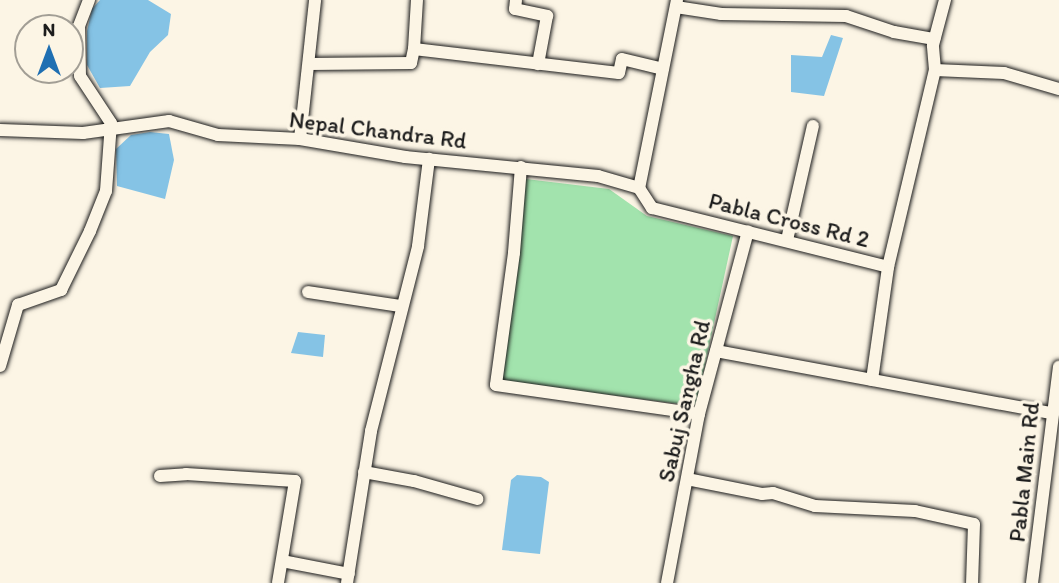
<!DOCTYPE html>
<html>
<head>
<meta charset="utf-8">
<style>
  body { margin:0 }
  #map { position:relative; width:1059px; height:583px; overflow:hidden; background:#fcf5e5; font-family:Itim,sans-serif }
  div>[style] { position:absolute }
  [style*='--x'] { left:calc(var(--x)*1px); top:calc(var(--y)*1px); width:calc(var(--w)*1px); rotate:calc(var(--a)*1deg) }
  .green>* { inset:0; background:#a2e3ad }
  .water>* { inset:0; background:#85c3e5 }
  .roads { filter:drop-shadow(0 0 2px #1c1c1c) drop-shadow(0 0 2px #1c1c1c) }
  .minor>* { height:12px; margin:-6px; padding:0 6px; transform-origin:6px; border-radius:6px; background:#fcf5e5 }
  span { translate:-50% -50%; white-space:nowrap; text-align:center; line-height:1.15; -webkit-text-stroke:7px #fcf5e5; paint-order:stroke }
  .street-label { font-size:23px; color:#1c1c1c }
  .north { position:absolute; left:14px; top:14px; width:70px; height:70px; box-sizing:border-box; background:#fcf5e5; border:2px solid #a29e95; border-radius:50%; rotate:0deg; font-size:19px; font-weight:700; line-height:28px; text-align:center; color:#1c1c1c }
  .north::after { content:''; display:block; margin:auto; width:24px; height:32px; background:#1f6fb2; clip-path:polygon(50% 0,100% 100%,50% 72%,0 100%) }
</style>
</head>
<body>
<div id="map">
  <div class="green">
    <div style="clip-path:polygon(526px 179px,609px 189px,647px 216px,733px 236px,696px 406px,501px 381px)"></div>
  </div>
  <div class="water">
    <div style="clip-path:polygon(100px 0,148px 0,171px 14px,168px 35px,150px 52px,130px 86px,100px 88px,87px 65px,87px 31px,92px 9px)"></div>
    <div style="clip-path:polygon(831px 35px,843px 38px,824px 96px,791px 92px,791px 55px,822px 57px)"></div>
    <div style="clip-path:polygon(150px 132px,169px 134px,174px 160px,165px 199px,117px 186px,116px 149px,131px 135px)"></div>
    <div style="clip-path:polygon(298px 332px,325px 335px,323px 357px,291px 353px)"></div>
    <div style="clip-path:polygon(517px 475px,541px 477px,549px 482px,540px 554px,502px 550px,511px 480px)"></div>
  </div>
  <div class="roads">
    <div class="minor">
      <div style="--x:516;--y:0;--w:9;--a:96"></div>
      <div style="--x:515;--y:9;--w:33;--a:12"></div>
      <div style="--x:547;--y:16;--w:49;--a:100.6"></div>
      <div style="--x:677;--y:0;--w:192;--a:101.4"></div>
      <div style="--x:639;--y:188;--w:24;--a:57"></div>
      <div style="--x:652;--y:208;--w:243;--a:14"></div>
      <div style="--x:888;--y:267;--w:203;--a:-76.6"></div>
      <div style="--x:935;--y:70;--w:69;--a:2.5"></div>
      <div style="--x:1004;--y:73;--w:57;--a:16.2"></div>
      <div style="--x:676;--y:7;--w:46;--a:8.8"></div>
      <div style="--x:721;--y:14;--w:125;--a:0.9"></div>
      <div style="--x:846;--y:16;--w:51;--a:18.4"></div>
      <div style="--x:894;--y:32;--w:41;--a:9.9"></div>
      <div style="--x:414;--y:49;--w:49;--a:-86.5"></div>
      <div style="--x:309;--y:64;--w:102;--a:-0.6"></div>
      <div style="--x:411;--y:63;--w:14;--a:-78"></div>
      <div style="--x:414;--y:49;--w:206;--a:6.7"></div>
      <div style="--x:619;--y:73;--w:14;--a:-78"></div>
      <div style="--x:622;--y:59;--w:42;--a:13.7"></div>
      <div style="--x:935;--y:70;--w:25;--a:-95"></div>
      <div style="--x:933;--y:45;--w:47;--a:-75.1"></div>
      <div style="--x:0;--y:130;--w:83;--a:2.1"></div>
      <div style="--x:83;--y:133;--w:87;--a:-7.9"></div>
      <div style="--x:169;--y:121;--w:51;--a:15.9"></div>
      <div style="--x:218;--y:135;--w:82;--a:2.8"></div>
      <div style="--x:300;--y:139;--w:107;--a:9.7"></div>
      <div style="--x:405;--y:157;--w:194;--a:5.6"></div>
      <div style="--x:598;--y:176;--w:43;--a:16.3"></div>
      <div style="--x:300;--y:139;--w:140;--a:-83.8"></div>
      <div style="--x:521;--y:167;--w:86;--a:94.7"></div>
      <div style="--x:514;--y:253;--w:133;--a:97.8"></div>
      <div style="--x:496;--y:385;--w:205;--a:8.1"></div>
      <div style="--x:787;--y:240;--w:117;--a:-77.2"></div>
      <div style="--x:308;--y:292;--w:94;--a:8.6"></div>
      <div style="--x:716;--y:351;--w:341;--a:10.5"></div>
      <div style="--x:0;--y:366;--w:64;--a:-73.6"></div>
      <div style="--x:18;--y:305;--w:46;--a:-19.2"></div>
      <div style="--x:61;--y:290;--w:66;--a:-63.8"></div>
      <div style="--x:90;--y:231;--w:43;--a:-68.2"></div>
      <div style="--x:106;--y:191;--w:68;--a:-85.8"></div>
      <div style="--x:111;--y:123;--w:56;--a:-123.4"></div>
      <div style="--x:80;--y:76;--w:50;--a:-91.1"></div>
      <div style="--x:79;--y:26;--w:28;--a:-69"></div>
      <div style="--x:872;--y:380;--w:114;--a:-81.9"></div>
      <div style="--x:364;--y:472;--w:51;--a:10.2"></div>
      <div style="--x:414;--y:481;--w:66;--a:15.9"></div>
      <div style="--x:160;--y:476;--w:26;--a:-4"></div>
      <div style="--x:186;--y:474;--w:109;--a:3.7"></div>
      <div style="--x:295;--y:481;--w:103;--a:99.5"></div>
      <div style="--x:687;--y:479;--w:76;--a:11.3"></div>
      <div style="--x:762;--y:494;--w:11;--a:-5"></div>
      <div style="--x:773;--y:493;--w:44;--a:17.2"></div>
      <div style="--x:815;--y:506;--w:100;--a:2.9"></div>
      <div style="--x:915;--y:511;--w:60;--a:12.4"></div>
      <div style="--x:974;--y:524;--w:59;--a:91.9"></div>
      <div style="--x:282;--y:561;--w:68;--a:11"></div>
      <div style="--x:347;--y:583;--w:154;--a:-81"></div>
      <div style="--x:371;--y:431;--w:191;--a:-75.7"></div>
      <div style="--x:418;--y:246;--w:88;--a:-82.8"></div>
      <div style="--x:667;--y:583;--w:172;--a:-79.3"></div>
      <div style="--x:699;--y:414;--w:189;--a:-75"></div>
      <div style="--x:1032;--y:583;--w:218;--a:-82.9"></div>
    </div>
  </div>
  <div class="street-label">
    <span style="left:378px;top:130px;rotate:7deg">Nepal Chandra Rd</span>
    <span style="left:789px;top:220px;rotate:14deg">Pabla Cross Rd 2</span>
    <span style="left:684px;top:401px;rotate:-77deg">Sabuj Sangha Rd</span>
    <span style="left:1024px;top:472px;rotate:-84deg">Pabla Main Rd</span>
  </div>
  <div class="north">N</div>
</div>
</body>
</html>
